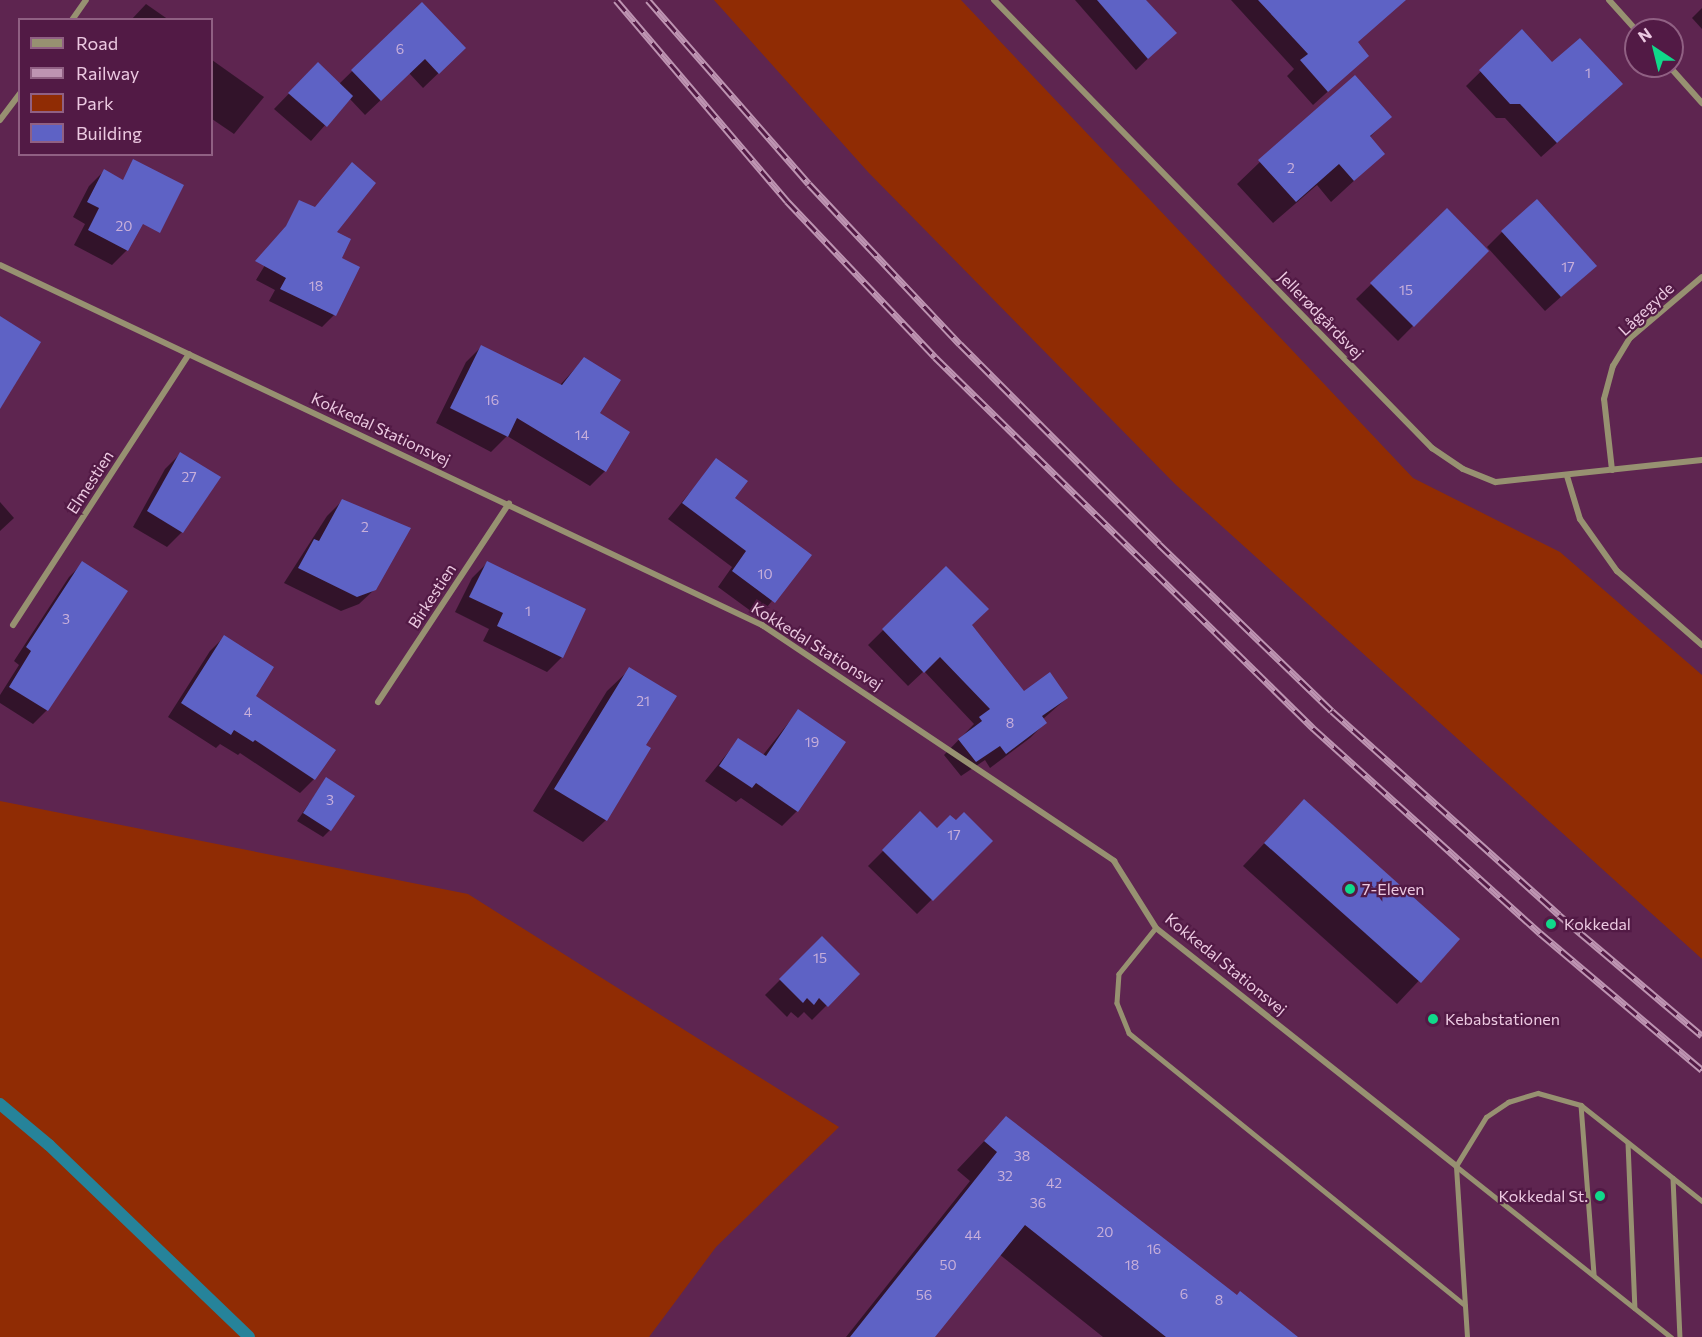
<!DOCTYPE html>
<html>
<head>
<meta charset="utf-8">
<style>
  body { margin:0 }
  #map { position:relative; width:1702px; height:1337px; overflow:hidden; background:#5e2550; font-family:Commissioner,sans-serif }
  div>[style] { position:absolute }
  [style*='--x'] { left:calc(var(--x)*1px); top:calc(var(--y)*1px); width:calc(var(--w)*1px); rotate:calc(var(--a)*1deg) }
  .green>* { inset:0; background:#902c04 }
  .shadow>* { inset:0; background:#0007 }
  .stream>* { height:12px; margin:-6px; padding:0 6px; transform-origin:6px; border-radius:6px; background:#26839a }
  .building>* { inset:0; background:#5e62c5 }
  .service>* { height:4.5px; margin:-2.25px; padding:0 2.25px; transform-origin:2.25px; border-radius:2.25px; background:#979171 }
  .minor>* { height:6px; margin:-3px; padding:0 3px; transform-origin:3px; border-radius:3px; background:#979171 }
  .rail>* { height:7px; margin-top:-3.5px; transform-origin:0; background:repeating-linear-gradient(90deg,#521a45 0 14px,#be94b2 0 28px); box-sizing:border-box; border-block:2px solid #be94b2 }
  .dots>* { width:16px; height:16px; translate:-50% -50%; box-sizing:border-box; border:3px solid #521a45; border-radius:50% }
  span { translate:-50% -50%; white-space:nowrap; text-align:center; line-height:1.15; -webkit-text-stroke:4.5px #521a45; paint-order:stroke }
  .number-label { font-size:14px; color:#c8afda }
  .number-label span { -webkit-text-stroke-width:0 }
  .street-label { font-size:16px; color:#ecc9e1 }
  .poi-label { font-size:16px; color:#ecc9e1 }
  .left { translate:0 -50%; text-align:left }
  .right { translate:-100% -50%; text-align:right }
  .legend { position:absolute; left:18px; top:18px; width:195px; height:138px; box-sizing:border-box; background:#521a45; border:2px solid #906083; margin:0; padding:8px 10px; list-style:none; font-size:18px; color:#ecc9e1 }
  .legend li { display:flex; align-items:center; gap:12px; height:30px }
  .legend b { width:30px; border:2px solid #906083 }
  .north { position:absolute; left:1624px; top:18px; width:60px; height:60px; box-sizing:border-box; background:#521a45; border:2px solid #906083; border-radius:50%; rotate:325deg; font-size:16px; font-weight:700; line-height:24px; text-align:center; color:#ecc9e1 }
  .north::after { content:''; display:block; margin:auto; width:21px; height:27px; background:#10d98a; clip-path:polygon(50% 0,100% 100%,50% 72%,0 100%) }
</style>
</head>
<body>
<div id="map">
  <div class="green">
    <div style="clip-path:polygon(714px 0,961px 0,1413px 478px,1560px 552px,1702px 675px,1702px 959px,1175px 484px,868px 172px)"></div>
    <div style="clip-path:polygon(0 801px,468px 894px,839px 1127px,716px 1247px,649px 1337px,0 1337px)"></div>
  </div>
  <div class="shadow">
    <div style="clip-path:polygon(1075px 0,1143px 0,1161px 46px,1136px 70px)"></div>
    <div style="clip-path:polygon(1231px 0,1356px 0,1356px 43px,1367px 56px,1313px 105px,1287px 76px,1294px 69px)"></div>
    <div style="clip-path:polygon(146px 4px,169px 20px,131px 20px)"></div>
    <div style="clip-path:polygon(421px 4px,449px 63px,423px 88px,409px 73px,365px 115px,349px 98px,311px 141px,274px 109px,303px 79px,339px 84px)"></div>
    <div style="clip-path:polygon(1702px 8px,1702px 29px,1692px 18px)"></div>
    <div style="clip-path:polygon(1522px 31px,1552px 64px,1606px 99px,1541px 157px,1505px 118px,1496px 118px,1466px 86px)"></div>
    <div style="clip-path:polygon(212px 60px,264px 97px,234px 134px,212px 119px)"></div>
    <div style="clip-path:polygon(1390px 116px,1369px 138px,1383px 154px,1331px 202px,1317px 185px,1273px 223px,1237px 184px,1260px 162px)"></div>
    <div style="clip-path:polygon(104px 171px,127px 250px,112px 265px,74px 245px,85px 224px,73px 217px,89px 186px)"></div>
    <div style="clip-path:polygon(1447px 210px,1487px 251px,1398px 341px,1356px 299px)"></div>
    <div style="clip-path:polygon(294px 217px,334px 232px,340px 259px,334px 315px,322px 327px,269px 301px,275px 290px,256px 280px)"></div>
    <div style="clip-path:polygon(1502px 232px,1580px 280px,1545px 311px,1487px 247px)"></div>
    <div style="clip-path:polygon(481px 347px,560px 385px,584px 359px,598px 414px,605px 471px,590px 486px,507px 436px,491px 452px,436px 423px,466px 362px)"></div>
    <div style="clip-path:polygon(180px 454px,182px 532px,167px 547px,133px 527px,165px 469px)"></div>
    <div style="clip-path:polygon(717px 460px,733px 498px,809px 555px,759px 617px,718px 587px,732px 567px,668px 519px)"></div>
    <div style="clip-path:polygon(342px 501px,375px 589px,359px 604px,341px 611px,284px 583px,327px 516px)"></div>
    <div style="clip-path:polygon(0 502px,14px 518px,0 531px)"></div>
    <div style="clip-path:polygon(83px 563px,126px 592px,47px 710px,33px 724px,0 703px,0 695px,19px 665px,14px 661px,69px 577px)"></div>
    <div style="clip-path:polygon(487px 563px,562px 657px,547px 672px,483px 641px,489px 629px,455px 612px,472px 578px)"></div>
    <div style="clip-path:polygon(946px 568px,971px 625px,1023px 693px,1067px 698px,1043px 719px,1045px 723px,1030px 738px,990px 768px,985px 760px,961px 776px,944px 755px,974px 724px,924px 671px,908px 686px,868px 645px)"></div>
    <div style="clip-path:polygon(224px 637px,254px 696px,314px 779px,300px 793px,240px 753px,238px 755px,220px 744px,216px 748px,168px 717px,210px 651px)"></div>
    <div style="clip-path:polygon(630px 669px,644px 745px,649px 748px,606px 820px,583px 842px,533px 811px,607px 691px)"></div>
    <div style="clip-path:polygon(798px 711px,797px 811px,782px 826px,741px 798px,736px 802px,705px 781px,739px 739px,763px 755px)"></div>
    <div style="clip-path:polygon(326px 779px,330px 830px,323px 837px,297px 821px)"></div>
    <div style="clip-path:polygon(1304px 801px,1458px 939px,1397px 1004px,1243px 866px)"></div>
    <div style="clip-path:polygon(920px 814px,937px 830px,956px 822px,991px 841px,917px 914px,868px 866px)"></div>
    <div style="clip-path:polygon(822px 938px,858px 974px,812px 1020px,804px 1012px,798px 1018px,791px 1012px,787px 1017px,765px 995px)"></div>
    <div style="clip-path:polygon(1006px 1118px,1266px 1337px,1103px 1337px,999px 1254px,933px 1337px,846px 1337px,970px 1181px,957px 1170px)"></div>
  </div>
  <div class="stream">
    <div style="--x:0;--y:1104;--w:64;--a:39.9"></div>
    <div style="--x:49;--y:1145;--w:277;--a:43.8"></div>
  </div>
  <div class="building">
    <div style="clip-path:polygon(1097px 0,1146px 0,1177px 33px,1148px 59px)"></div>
    <div style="clip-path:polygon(1258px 0,1406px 0,1358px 42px,1369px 56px,1328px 92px,1300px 60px,1308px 54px)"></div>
    <div style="clip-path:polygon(422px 2px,466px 48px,439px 74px,425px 59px,381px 101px,351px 70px)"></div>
    <div style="clip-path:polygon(1522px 29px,1552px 62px,1580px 38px,1623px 84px,1557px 143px,1520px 104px,1510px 104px,1479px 70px)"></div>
    <div style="clip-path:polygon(318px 62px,353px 96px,327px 127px,288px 93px)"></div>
    <div style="clip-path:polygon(1355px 75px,1392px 117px,1370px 136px,1385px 154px,1354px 181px,1339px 164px,1296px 202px,1258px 160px)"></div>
    <div style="clip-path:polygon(133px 159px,184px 185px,160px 233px,143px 224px,128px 251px,88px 230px,99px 208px,87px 202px,104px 169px,123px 180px)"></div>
    <div style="clip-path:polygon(352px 162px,376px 183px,337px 232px,351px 239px,342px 258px,360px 267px,336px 316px,280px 289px,286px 278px,255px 261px,286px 226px,299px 200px,315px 207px)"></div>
    <div style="clip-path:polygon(1537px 199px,1597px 266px,1561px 297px,1501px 231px)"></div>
    <div style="clip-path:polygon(1447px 208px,1489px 251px,1414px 327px,1370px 283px)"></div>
    <div style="clip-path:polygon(0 316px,41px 342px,0 409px)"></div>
    <div style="clip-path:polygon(481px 345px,562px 385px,584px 357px,621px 380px,600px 413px,630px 432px,606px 472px,517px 418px,508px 437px,450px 408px)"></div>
    <div style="clip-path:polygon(180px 452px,221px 477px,183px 533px,147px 511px)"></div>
    <div style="clip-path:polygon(716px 458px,748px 481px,735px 498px,812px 555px,775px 603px,732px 571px,746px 551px,682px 503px)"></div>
    <div style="clip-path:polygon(342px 499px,411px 528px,376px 590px,357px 597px,298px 568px,314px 539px,319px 541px)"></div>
    <div style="clip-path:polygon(82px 561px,128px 591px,48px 711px,9px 687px,31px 651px,26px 647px)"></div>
    <div style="clip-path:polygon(487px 561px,586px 609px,563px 658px,497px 626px,503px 613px,469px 597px)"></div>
    <div style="clip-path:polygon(946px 566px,989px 609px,972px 625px,1024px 691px,1050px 672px,1068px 698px,1042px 716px,1047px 723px,1006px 754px,1000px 746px,976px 762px,958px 739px,982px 721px,979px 717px,990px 709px,940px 657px,924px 673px,882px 629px)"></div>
    <div style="clip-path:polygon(224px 635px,274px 667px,256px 696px,336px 750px,315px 780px,255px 740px,253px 742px,234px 730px,231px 735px,181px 703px)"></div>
    <div style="clip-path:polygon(629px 667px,677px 696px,646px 745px,651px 748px,607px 821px,554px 789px)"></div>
    <div style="clip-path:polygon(798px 709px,846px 742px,798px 812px,756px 783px,752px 788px,719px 766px,738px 738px,766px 756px)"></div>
    <div style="clip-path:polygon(326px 777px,355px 796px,331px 831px,303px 813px)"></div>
    <div style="clip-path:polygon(1304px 799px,1460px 939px,1421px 983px,1264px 843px)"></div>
    <div style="clip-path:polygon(920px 811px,937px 828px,950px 815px,956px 820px,964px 812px,993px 841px,933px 901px,882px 850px)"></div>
    <div style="clip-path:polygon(822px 936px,860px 974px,828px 1007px,819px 998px,814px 1005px,807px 998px,803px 1003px,779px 979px)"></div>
    <div style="clip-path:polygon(1006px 1116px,1237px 1295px,1240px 1291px,1298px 1337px,1166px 1337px,1025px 1225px,935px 1337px,850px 1337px,997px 1152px,984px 1141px)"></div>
  </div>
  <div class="service">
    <div style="--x:1156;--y:928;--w:59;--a:128.8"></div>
    <div style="--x:1119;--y:974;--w:29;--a:94"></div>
    <div style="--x:1117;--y:1003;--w:32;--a:68"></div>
    <div style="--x:1129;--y:1033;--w:432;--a:39"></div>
    <div style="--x:1581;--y:1105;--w:170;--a:85.6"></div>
    <div style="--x:1628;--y:1143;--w:165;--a:87.6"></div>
    <div style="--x:1456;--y:1166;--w:275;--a:38.5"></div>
    <div style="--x:1673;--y:1178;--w:159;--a:87.5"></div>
    <div style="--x:1467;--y:1337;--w:171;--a:-93.7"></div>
    <div style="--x:1456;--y:1166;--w:57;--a:-58.5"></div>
    <div style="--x:1486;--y:1117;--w:27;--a:-34"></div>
    <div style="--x:1508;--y:1102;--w:31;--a:-17"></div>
    <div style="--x:1538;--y:1093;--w:45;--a:15.6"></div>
    <div style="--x:1581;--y:1105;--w:154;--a:38.4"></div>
  </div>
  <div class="minor">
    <div style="--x:994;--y:0;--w:627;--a:45.65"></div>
    <div style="--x:1432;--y:448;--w:37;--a:34"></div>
    <div style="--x:1463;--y:469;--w:35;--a:22"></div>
    <div style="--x:1496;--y:482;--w:207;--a:-6.1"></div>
    <div style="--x:1609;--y:0;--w:40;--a:48"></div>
    <div style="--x:72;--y:20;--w:24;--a:-55"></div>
    <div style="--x:1669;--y:66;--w:50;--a:48.3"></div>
    <div style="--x:0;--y:120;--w:34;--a:-53"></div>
    <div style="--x:0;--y:265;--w:843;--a:25.29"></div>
    <div style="--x:762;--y:625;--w:424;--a:33.8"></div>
    <div style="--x:1114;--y:861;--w:79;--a:57.9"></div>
    <div style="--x:1156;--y:928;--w:383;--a:38.4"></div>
    <div style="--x:1612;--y:470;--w:71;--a:-96.4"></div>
    <div style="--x:1604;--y:399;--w:34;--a:-75"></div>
    <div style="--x:1613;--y:366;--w:33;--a:-59"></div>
    <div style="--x:1630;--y:338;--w:94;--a:-40.3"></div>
    <div style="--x:1567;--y:476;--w:45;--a:73.2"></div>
    <div style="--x:1580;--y:519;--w:64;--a:54.6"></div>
    <div style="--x:1617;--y:571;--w:113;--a:41"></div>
    <div style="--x:13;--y:625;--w:323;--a:-57"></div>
    <div style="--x:378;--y:702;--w:238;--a:-56.6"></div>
  </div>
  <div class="rail">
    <div style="--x:616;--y:0;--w:264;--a:49.6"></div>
    <div style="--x:787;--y:201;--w:215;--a:46.5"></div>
    <div style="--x:935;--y:357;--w:530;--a:44.46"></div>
    <div style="--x:1313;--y:728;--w:306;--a:42.1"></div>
    <div style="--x:1540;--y:933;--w:212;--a:40.2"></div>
    <div style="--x:648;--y:0;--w:244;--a:48.8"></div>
    <div style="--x:809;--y:184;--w:220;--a:46.7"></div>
    <div style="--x:960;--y:344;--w:282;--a:45.1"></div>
    <div style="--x:1159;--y:544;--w:240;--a:44"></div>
    <div style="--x:1332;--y:711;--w:305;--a:41.9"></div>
    <div style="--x:1559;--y:915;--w:187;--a:40.2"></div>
  </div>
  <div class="dots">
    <div style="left:1350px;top:889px;background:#10d98a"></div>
    <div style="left:1551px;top:924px;background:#10d98a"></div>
    <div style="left:1433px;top:1019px;background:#10d98a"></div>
    <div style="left:1600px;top:1196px;background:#10d98a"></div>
  </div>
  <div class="number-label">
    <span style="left:400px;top:49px">6</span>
    <span style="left:1588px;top:73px">1</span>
    <span style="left:1291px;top:168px">2</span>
    <span style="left:124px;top:226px">20</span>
    <span style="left:1568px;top:267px">17</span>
    <span style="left:316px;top:286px">18</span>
    <span style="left:1406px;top:290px">15</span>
    <span style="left:492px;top:400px">16</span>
    <span style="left:582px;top:435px">14</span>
    <span style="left:189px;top:477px">27</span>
    <span style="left:365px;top:527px">2</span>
    <span style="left:765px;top:574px">10</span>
    <span style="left:528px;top:611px">1</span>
    <span style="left:66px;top:619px">3</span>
    <span style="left:643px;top:701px">21</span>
    <span style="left:248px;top:712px">4</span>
    <span style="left:1010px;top:723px">8</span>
    <span style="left:812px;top:742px">19</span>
    <span style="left:330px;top:800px">3</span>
    <span style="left:954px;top:835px">17</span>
    <span style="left:820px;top:958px">15</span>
    <span style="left:1022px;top:1156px">38</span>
    <span style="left:1005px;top:1176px">32</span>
    <span style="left:1054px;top:1183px">42</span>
    <span style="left:1038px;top:1203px">36</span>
    <span style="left:1105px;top:1232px">20</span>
    <span style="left:973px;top:1235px">44</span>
    <span style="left:1154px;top:1249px">16</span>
    <span style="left:948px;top:1265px">50</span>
    <span style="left:1132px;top:1265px">18</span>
    <span style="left:1184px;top:1294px">6</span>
    <span style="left:924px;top:1295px">56</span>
    <span style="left:1219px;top:1300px">8</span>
  </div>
  <div class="street-label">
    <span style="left:1646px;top:309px;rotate:-43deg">Lågegyde</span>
    <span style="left:1321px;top:315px;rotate:46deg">Jellerødgårdsvej</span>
    <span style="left:381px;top:429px;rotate:25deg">Kokkedal Stationsvej</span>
    <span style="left:90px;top:482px;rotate:-57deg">Elmestien</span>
    <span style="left:432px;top:596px;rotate:-57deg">Birkestien</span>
    <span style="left:817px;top:646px;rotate:32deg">Kokkedal Stationsvej</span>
    <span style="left:1226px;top:964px;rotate:39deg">Kokkedal Stationsvej</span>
  </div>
  <div class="poi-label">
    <span class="left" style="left:1362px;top:889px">7-Eleven</span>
    <span class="left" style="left:1564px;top:924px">Kokkedal</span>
    <span class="left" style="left:1445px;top:1019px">Kebabstationen</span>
    <span class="right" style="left:1588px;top:1196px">Kokkedal St.</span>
  </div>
  <ul class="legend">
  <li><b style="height:8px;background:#979171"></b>Road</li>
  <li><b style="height:8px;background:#be94b2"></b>Railway</li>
  <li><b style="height:16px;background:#902c04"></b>Park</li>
  <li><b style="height:16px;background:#5e62c5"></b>Building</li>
  </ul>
  <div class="north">N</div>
</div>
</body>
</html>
